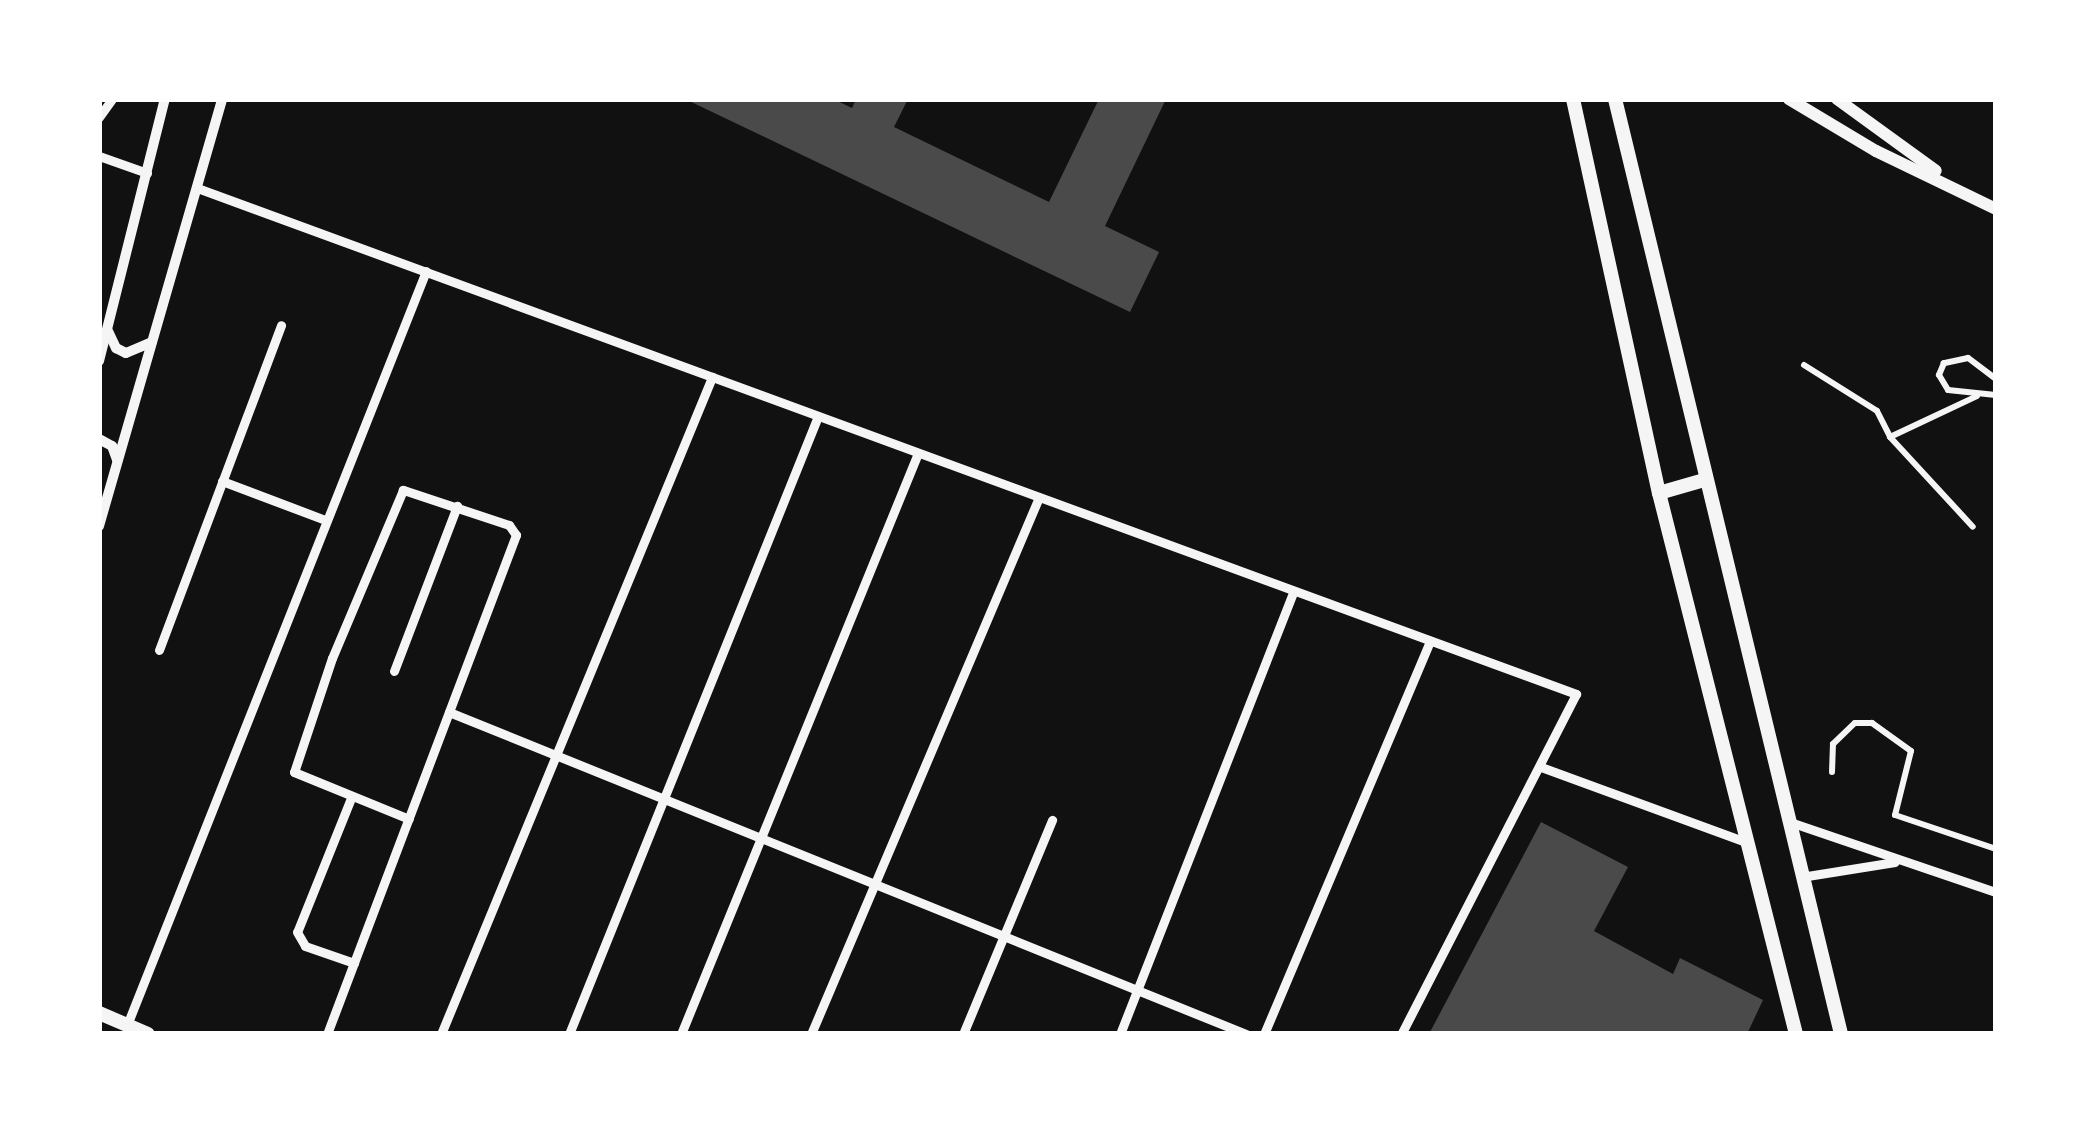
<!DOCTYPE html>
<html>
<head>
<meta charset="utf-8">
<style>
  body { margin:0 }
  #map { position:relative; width:2095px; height:1133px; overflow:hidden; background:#111; font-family:"Source Sans 3",sans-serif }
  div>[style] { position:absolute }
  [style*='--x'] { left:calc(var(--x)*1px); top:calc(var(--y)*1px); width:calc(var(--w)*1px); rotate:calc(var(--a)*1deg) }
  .building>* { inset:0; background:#4a4a4a }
  .pedestrian>* { height:6px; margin:-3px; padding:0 3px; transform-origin:3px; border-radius:3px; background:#f5f5f5 }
  .minor>* { height:9px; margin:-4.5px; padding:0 4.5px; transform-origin:4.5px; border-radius:4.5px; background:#f5f5f5 }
  .tertiary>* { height:10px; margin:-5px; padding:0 5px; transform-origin:5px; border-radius:5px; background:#f5f5f5 }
  .secondary>* { height:12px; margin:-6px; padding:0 6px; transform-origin:6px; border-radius:6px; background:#f5f5f5 }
  .primary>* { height:14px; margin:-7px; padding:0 7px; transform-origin:7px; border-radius:7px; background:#f5f5f5 }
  span { translate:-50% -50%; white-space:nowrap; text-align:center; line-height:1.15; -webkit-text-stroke:9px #fff; paint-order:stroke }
  .frame { position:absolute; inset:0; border:102px solid #fff; pointer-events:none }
</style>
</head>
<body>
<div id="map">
  <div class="building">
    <div style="clip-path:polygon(685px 99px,833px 99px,852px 108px,856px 99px,908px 99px,894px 127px,1049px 202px,1099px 99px,1166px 99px,1105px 226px,1159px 252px,1130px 312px)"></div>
    <div style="clip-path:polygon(1541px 822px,1628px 867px,1594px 931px,1673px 974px,1680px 958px,1763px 1000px,1747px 1034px,1429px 1034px)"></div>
  </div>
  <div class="pedestrian">
    <div style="--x:1804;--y:365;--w:86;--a:32.2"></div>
    <div style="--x:1877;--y:411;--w:29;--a:63"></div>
    <div style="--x:1890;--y:437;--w:96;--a:-25.2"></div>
    <div style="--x:1996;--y:379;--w:35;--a:-143"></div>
    <div style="--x:1968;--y:358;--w:25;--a:168"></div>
    <div style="--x:1944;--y:363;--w:13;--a:113"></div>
    <div style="--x:1939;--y:375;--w:17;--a:59"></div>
    <div style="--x:1948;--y:390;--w:48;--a:5.9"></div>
    <div style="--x:1890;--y:437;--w:122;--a:47.3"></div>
    <div style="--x:1832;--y:772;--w:28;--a:-88"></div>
    <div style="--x:1833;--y:744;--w:30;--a:-44"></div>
    <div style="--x:1855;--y:723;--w:17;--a:0"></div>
    <div style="--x:1872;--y:723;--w:48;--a:35.7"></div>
    <div style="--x:1911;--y:751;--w:66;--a:104"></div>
    <div style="--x:1895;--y:815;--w:107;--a:18.6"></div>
  </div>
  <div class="minor">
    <div style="--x:99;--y:117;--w:22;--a:-54"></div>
    <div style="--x:99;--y:156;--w:51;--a:19.5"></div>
    <div style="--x:200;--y:189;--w:1466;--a:20.15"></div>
    <div style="--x:1576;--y:694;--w:382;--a:117.2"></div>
    <div style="--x:222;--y:481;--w:110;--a:20.7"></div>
    <div style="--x:159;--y:650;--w:347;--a:-69.4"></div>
    <div style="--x:394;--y:671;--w:177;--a:-69.1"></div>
    <div style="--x:449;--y:712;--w:860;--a:22"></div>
    <div style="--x:1541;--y:767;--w:221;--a:20.1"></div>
    <div style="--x:351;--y:798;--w:144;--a:111.9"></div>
    <div style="--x:297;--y:932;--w:16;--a:60"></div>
    <div style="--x:305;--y:946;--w:52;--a:19.1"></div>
    <div style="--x:1787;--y:821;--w:221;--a:18.8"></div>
    <div style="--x:1801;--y:877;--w:95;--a:-9.1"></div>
    <div style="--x:127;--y:1025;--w:811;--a:-68.37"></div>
    <div style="--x:327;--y:1034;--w:534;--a:-69.26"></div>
    <div style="--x:516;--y:535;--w:12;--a:-125"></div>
    <div style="--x:509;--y:525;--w:112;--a:-161.7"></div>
    <div style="--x:403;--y:490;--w:182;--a:112.9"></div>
    <div style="--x:332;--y:658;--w:120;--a:108.4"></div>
    <div style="--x:294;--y:772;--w:124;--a:22.2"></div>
    <div style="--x:441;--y:1034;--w:711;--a:-67.58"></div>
    <div style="--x:569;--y:1034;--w:666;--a:-68.05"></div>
    <div style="--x:681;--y:1034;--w:627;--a:-67.81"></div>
    <div style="--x:811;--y:1034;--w:583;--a:-66.99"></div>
    <div style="--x:963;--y:1034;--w:232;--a:-67.4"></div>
    <div style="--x:1120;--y:1034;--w:476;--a:-68.6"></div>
    <div style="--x:1264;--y:1034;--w:427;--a:-67.1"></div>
  </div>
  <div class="tertiary">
    <div style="--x:108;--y:331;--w:19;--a:65"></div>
    <div style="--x:116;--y:348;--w:11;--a:27"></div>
    <div style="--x:126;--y:353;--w:28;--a:-23"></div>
    <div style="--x:99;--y:361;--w:270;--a:-75.9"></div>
    <div style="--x:99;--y:439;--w:15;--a:28"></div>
    <div style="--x:112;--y:446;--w:15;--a:70"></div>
    <div style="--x:99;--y:526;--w:444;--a:-73.9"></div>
  </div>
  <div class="secondary">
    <div style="--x:1789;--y:99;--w:101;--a:30.9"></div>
    <div style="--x:1876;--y:151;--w:133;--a:25.8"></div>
    <div style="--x:1837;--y:99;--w:122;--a:36"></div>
  </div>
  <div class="primary">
    <div style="--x:1573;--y:99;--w:403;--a:77.7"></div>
    <div style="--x:1659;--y:493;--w:558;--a:75.79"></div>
    <div style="--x:1615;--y:99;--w:962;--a:76.41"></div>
    <div style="--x:1659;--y:493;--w:47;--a:-16.1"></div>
    <div style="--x:99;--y:1013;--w:53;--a:23.2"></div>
  </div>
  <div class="frame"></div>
</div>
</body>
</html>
